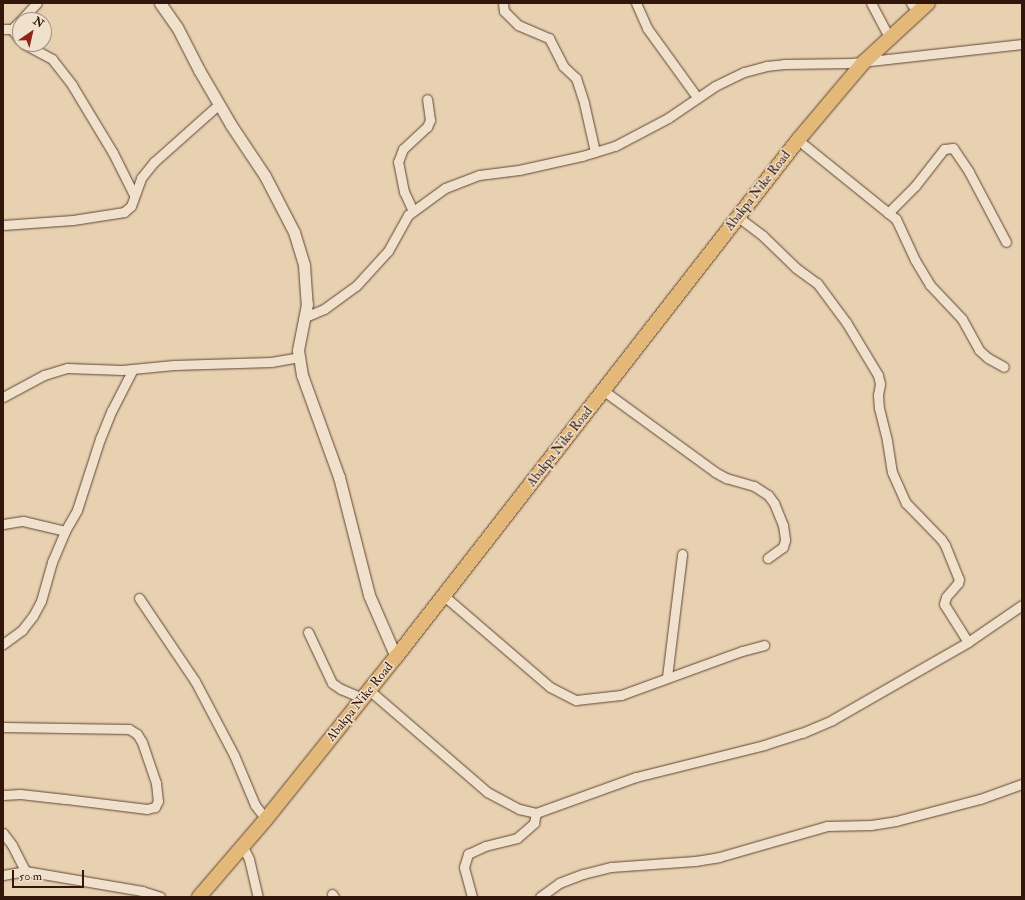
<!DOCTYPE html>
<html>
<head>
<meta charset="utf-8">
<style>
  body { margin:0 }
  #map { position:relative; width:1025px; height:900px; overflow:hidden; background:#e8d1b0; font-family:"IM FELL Double Pica",serif }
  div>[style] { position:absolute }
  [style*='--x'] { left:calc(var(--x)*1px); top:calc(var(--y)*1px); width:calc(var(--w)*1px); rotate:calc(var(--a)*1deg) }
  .roads { filter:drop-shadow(0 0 1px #604535) drop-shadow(0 0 1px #604535) }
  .minor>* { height:9px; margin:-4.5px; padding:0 4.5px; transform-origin:4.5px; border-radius:4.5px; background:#f0e1cc }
  .tertiary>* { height:11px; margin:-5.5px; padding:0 5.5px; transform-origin:5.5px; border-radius:5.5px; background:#f0e1cc }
  .primary>* { height:14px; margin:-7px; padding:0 7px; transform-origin:7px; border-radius:7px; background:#e4b878 }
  span { translate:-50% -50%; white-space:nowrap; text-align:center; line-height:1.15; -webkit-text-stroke:3px #f0e1cc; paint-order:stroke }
  .street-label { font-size:13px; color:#32160c }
  .frame { position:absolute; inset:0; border:4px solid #32160c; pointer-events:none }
  .north { position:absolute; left:12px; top:12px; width:40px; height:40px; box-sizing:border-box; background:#f0e1cc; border:1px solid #a4907f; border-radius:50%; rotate:34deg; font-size:11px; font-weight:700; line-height:16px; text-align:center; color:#32160c }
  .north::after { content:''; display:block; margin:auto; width:14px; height:18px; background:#8f2418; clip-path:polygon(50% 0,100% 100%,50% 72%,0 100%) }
  .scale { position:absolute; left:12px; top:870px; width:72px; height:18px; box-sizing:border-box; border:2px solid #32160c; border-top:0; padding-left:5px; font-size:12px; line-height:14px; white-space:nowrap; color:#32160c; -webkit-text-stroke:3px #f0e1cc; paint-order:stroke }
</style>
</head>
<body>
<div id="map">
  <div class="roads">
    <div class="minor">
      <div style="--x:503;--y:3;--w:8;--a:83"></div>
      <div style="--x:504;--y:11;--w:20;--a:45"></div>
      <div style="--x:518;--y:25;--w:34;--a:23"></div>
      <div style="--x:549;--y:38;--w:31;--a:63"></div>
      <div style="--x:563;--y:66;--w:18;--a:43"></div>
      <div style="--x:576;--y:78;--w:26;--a:72"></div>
      <div style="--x:584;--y:103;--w:50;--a:77.3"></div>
      <div style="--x:636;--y:3;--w:27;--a:66"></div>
      <div style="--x:647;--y:28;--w:85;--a:54.1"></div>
      <div style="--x:871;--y:3;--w:40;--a:62"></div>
      <div style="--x:911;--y:3;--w:10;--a:53"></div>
      <div style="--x:21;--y:20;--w:23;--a:-47"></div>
      <div style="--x:3;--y:29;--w:9;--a:0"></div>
      <div style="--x:12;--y:29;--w:11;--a:-45"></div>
      <div style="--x:12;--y:29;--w:14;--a:54"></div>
      <div style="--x:24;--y:44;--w:32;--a:28"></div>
      <div style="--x:52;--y:59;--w:33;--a:52"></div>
      <div style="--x:72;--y:85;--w:79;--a:58.9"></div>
      <div style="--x:113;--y:153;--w:47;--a:63.4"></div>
      <div style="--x:798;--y:140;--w:126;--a:38.9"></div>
      <div style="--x:896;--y:219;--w:45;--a:65.1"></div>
      <div style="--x:915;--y:260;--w:29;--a:59"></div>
      <div style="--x:930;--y:285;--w:47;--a:46.7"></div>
      <div style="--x:962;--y:319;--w:35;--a:61"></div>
      <div style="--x:979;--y:350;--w:12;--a:42"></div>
      <div style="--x:988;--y:358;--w:18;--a:29"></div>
      <div style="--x:413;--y:211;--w:21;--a:-115"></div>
      <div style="--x:404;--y:192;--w:31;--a:-101"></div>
      <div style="--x:398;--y:162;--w:14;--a:-69"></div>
      <div style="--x:403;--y:149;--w:33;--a:-43"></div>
      <div style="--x:427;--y:127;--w:8;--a:-67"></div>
      <div style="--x:430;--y:120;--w:21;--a:-98"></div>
      <div style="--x:888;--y:213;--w:38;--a:-45"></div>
      <div style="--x:915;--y:186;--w:47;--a:-51.9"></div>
      <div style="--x:944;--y:149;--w:9;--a:-6"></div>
      <div style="--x:953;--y:148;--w:29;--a:56"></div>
      <div style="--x:969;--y:172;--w:79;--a:62.1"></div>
      <div style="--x:738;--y:217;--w:31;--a:37"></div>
      <div style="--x:763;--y:236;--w:46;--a:44.1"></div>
      <div style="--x:796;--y:268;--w:26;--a:36"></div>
      <div style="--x:817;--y:283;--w:49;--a:53.4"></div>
      <div style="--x:846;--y:322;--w:62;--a:58.9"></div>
      <div style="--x:878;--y:375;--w:9;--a:77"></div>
      <div style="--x:880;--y:384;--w:11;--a:100"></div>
      <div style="--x:878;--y:395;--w:13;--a:86"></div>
      <div style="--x:879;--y:408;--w:34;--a:76"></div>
      <div style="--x:887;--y:441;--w:31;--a:81"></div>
      <div style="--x:892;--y:472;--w:34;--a:66"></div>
      <div style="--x:906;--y:503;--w:50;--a:45.8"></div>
      <div style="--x:941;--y:539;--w:7;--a:56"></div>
      <div style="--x:945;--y:545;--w:37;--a:68"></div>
      <div style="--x:959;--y:579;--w:4;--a:104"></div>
      <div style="--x:958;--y:583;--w:18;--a:131"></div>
      <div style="--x:946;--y:597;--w:7;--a:106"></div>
      <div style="--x:944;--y:604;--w:45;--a:57.7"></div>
      <div style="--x:3;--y:225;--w:70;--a:-4.1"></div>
      <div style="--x:73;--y:220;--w:52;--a:-8.9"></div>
      <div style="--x:124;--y:212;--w:9;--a:-41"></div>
      <div style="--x:131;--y:206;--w:30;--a:-70"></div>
      <div style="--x:141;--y:178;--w:21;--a:-51"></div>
      <div style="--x:154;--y:162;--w:87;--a:-41.7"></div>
      <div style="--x:305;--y:317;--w:21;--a:-23"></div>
      <div style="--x:324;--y:309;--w:39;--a:-36"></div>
      <div style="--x:356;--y:286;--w:47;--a:-47.6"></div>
      <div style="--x:388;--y:251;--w:41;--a:-60.9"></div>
      <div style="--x:408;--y:215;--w:46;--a:-36.1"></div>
      <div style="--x:445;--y:188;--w:36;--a:-21"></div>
      <div style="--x:479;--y:175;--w:40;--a:-7.1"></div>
      <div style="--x:519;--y:170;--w:65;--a:-12.5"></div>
      <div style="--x:582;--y:156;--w:34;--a:-17"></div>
      <div style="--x:615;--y:146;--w:60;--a:-27.8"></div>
      <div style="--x:668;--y:118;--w:57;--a:-34.2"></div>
      <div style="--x:715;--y:86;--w:32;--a:-26"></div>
      <div style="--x:744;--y:72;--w:23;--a:-15"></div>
      <div style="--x:766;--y:66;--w:18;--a:-6"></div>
      <div style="--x:784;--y:64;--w:68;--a:-0.8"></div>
      <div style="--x:852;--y:63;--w:171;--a:-6.4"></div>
      <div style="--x:604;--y:391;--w:137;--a:36.1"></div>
      <div style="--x:715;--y:472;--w:13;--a:29"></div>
      <div style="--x:726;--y:478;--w:29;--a:16"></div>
      <div style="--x:754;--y:486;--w:17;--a:33"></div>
      <div style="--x:768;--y:495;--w:10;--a:53"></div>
      <div style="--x:774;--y:503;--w:24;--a:68"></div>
      <div style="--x:783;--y:525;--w:15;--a:82"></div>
      <div style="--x:785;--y:540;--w:7;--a:106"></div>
      <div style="--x:783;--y:547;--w:19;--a:144"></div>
      <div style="--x:3;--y:397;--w:47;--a:-28.2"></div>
      <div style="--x:44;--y:375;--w:24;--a:-17"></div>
      <div style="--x:67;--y:368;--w:55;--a:2.1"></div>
      <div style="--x:122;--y:370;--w:52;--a:-5.5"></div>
      <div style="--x:174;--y:365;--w:97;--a:-1.8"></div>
      <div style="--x:271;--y:362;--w:27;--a:-10"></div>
      <div style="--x:3;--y:524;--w:20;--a:-9"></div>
      <div style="--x:23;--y:521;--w:43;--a:13.4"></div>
      <div style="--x:443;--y:595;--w:141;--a:40.7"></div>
      <div style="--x:550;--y:687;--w:29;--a:27"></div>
      <div style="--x:576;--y:700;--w:45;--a:-6.3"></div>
      <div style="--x:621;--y:695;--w:129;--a:-20"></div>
      <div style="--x:742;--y:651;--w:23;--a:-15"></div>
      <div style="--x:139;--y:598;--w:100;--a:56"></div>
      <div style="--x:195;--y:681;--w:84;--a:62.2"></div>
      <div style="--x:234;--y:755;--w:54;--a:67.2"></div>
      <div style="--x:255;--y:805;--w:18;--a:52"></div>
      <div style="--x:308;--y:632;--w:56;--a:64.8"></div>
      <div style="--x:332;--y:683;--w:11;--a:34"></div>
      <div style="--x:341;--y:689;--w:23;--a:23"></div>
      <div style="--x:3;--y:644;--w:24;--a:-36"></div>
      <div style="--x:22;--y:630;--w:18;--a:-52"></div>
      <div style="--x:33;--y:616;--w:17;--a:-62"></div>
      <div style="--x:41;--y:601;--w:41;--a:-74.2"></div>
      <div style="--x:52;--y:562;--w:34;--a:-67"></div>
      <div style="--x:65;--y:531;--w:24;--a:-60"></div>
      <div style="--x:77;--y:510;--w:75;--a:-72.1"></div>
      <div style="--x:100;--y:439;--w:31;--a:-68"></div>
      <div style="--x:112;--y:410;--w:46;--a:-62.9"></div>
      <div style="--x:667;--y:677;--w:124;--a:-83"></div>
      <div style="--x:369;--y:690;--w:156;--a:40.8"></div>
      <div style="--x:487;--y:792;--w:36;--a:28"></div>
      <div style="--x:519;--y:809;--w:17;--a:13"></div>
      <div style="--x:536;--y:813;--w:106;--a:-19.8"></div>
      <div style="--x:636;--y:777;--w:132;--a:-14"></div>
      <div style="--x:764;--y:745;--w:40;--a:-18"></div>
      <div style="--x:802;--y:733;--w:33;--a:-23"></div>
      <div style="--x:832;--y:720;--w:157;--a:-29.8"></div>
      <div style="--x:968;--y:642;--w:65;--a:-34.4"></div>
      <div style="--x:3;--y:727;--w:126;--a:0.9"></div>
      <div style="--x:129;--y:729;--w:9;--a:32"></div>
      <div style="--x:137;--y:734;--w:9;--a:58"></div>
      <div style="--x:142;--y:742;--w:43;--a:71.1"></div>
      <div style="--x:156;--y:783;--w:18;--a:84"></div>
      <div style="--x:158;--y:801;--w:7;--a:117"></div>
      <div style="--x:155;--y:807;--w:8;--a:166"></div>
      <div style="--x:147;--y:809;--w:83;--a:-173"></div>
      <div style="--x:65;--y:799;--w:45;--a:-173.7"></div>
      <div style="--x:20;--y:794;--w:17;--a:177"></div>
      <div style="--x:3;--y:833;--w:15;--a:53"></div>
      <div style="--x:12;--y:845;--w:29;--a:63"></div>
      <div style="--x:243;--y:847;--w:13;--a:63"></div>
      <div style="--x:249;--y:859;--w:39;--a:77"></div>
      <div style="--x:3;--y:875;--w:22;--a:-10"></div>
      <div style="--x:25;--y:871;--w:119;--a:9.7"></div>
      <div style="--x:142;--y:891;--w:19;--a:18"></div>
      <div style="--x:332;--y:894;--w:4;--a:56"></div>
      <div style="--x:472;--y:897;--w:31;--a:-105"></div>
      <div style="--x:464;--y:867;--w:14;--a:-73"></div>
      <div style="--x:468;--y:854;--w:19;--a:-25"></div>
      <div style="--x:485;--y:846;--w:33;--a:-14"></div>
      <div style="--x:517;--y:838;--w:23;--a:-41"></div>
      <div style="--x:534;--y:823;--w:10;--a:-79"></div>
      <div style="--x:540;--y:897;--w:24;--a:-36"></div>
      <div style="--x:559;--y:883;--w:26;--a:-21"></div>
      <div style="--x:583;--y:874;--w:29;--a:-14"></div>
      <div style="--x:611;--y:867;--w:84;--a:-4.1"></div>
      <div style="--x:695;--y:861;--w:24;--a:-9"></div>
      <div style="--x:719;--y:857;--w:112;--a:-16"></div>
      <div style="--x:827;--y:826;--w:44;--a:-1.3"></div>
      <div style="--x:871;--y:825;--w:25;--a:-9"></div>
      <div style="--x:896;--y:821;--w:87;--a:-14.7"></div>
      <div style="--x:980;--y:799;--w:45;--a:-19.7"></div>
    </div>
    <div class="tertiary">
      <div style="--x:160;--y:3;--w:29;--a:55"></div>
      <div style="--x:177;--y:27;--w:48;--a:62.9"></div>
      <div style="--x:199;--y:70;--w:64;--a:59.8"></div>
      <div style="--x:231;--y:125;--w:61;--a:56.3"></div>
      <div style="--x:265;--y:176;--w:63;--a:62.6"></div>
      <div style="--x:294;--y:232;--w:34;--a:73"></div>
      <div style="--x:304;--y:265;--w:39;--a:86"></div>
      <div style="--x:307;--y:304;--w:47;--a:101.1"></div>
      <div style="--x:298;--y:350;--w:25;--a:81"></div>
      <div style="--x:302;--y:375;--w:109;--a:70.1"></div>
      <div style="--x:339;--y:477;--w:122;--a:75.7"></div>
      <div style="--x:369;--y:595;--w:68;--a:66.5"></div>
    </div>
    <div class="primary">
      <div style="--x:199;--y:897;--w:103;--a:-49.3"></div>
      <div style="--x:266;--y:819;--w:208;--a:-51.3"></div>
      <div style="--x:396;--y:657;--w:655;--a:-52.13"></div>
      <div style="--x:798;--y:140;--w:102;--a:-49.8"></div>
      <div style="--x:864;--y:62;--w:87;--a:-42.7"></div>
    </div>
  </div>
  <div class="street-label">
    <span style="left:758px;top:191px;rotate:-52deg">Abakpa Nike Road</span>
    <span style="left:560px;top:447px;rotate:-52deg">Abakpa Nike Road</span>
    <span style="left:360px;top:702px;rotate:-51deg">Abakpa Nike Road</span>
  </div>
  <div class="frame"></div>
  <div class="north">N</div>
  <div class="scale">50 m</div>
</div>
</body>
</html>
